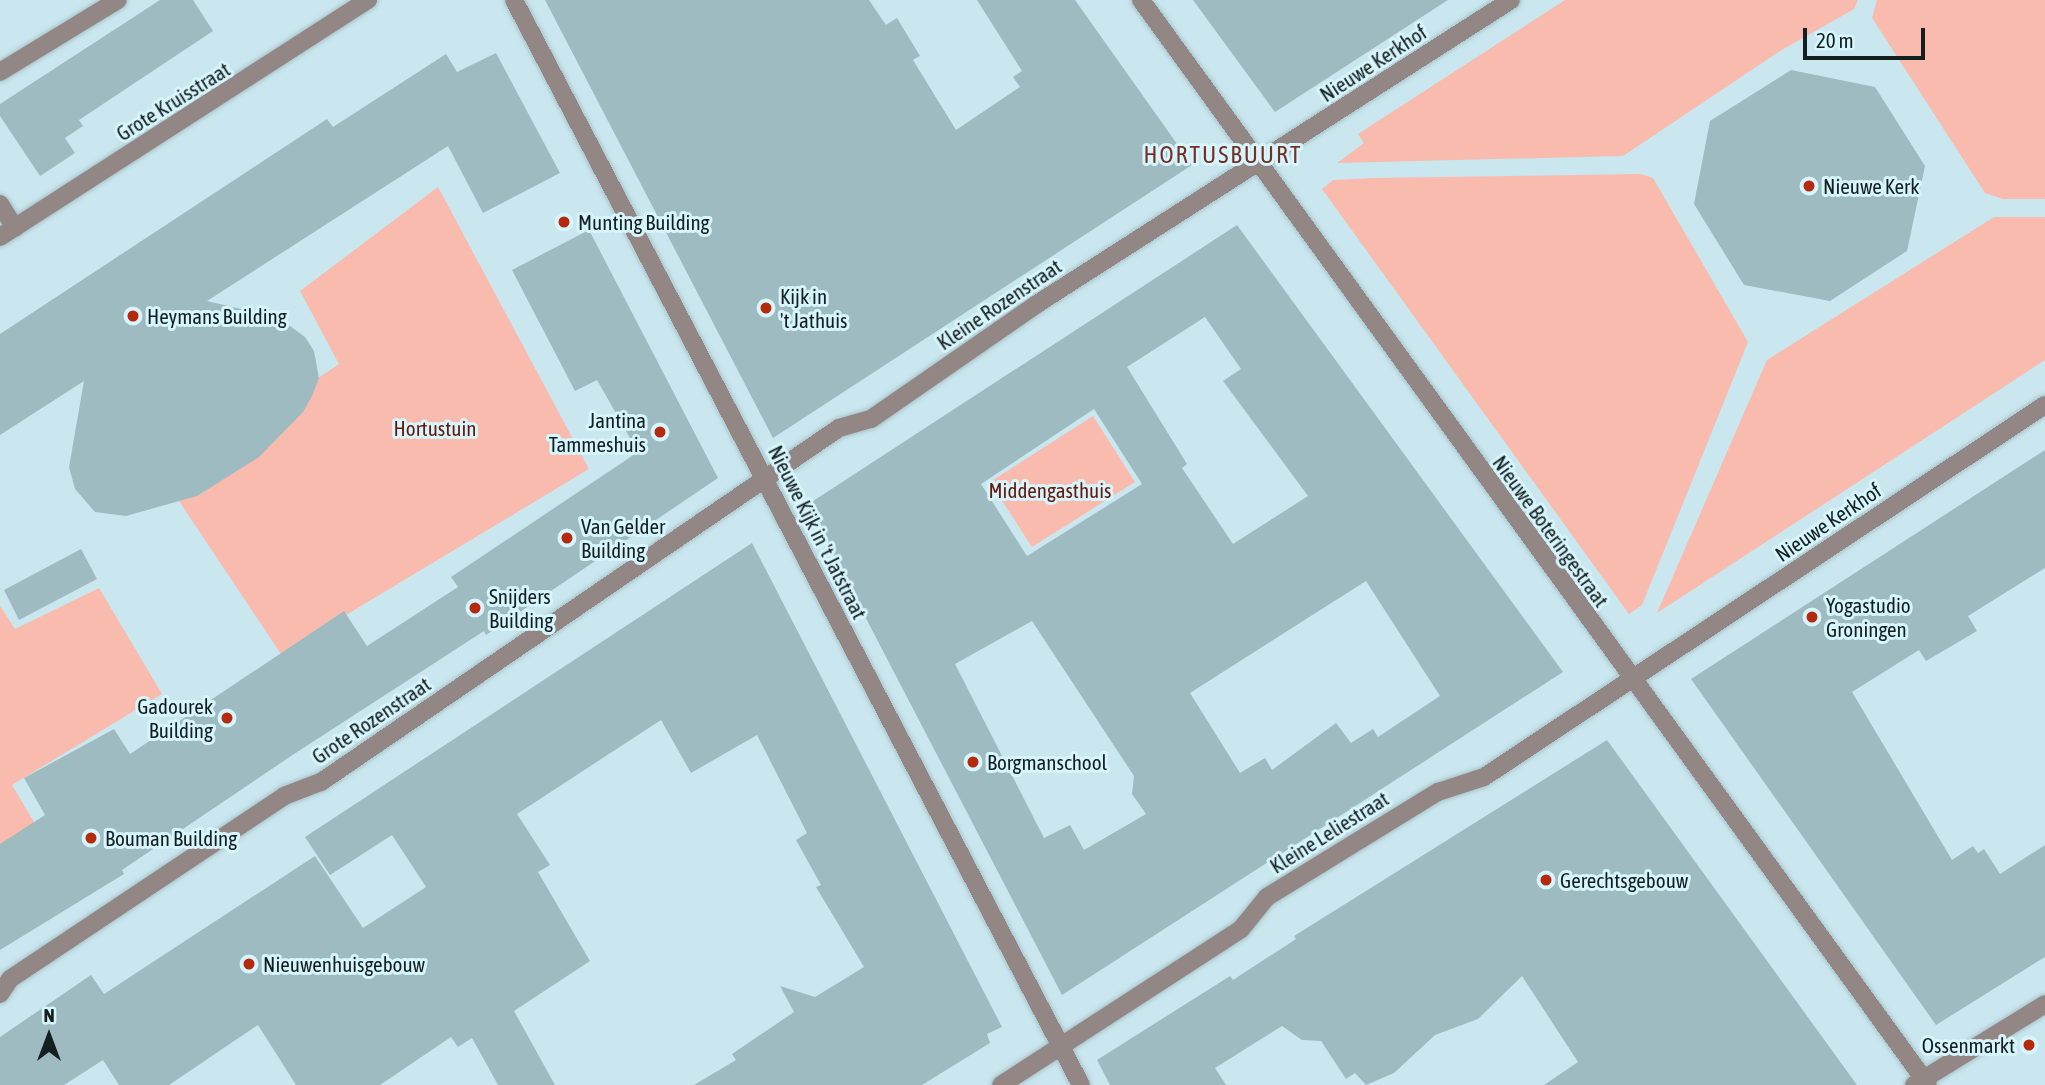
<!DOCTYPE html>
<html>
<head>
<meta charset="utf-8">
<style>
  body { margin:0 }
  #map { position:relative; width:2045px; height:1085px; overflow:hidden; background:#cae7ef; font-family:"Asap Condensed",sans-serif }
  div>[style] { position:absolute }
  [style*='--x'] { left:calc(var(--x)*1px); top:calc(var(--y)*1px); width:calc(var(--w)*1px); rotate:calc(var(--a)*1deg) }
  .green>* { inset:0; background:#f8bbad }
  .building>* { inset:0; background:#9ebbc2 }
  .roads { filter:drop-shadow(0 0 2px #a9c3ca) drop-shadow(0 0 2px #a9c3ca) }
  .minor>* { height:18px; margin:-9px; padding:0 9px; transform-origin:9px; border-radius:9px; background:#928784 }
  .dots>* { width:19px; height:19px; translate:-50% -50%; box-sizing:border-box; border:4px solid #d7f5fc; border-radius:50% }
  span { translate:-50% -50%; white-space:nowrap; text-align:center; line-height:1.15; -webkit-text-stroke:6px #d7f5fc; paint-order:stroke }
  .street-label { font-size:21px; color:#141f21 }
  .poi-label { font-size:21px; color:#141f21 }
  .left { translate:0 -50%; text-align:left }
  .right { translate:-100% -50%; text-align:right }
  .park-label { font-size:21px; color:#67180a }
  .quarter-label { font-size:24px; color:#753023; letter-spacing:2px }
  .north { position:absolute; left:14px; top:1001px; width:70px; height:70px; -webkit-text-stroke:5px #d7f5fc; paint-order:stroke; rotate:0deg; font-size:19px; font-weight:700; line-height:28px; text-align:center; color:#141f21 }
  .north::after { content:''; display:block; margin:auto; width:24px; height:32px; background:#141f21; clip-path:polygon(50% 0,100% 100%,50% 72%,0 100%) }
  .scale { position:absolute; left:1803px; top:28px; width:122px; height:32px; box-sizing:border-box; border:4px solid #141f21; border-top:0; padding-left:9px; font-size:21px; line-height:24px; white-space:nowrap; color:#141f21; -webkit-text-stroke:5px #d7f5fc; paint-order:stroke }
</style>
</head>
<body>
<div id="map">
  <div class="green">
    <div style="clip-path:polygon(1565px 0,1858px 0,1854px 9px,1780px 51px,1623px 156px,1337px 163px,1364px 143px,1358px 134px)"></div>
    <div style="clip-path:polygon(1877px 0,2045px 0,2045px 199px,2003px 199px,1985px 193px,1872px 18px)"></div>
    <div style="clip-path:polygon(1641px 174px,1653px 178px,1748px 342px,1642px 605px,1629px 614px,1322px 189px,1333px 180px,1373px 178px)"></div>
    <div style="clip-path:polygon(438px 187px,589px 469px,281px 654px,165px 480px,339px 364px,300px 291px)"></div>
    <div style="clip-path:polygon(1994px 217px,2045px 217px,2045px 360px,1657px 613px,1767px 360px)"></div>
    <div style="clip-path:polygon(1093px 416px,1135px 482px,1032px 547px,990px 482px)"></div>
    <div style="clip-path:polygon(99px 588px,162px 694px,12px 785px,37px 827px,0 849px,0 606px,15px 629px)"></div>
  </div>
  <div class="building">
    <div style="clip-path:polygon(160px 0,193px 0,213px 31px,79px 120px,83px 126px,65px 138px,75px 153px,40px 176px,0 116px,0 104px)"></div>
    <div style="clip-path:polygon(545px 0,869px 0,886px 25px,897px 18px,920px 56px,913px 60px,956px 130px,1020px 87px,1013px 77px,1022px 71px,977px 0,1075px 0,1192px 165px,773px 438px)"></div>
    <div style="clip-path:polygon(1193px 0,1448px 0,1275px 112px)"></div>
    <div style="clip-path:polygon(496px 53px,560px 173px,483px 213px,448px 146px,207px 301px,279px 318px,305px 337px,314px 351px,319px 378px,312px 396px,303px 412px,259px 457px,197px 496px,126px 516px,95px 512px,75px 489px,69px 467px,84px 381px,0 435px,0 334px,327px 119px,333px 127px,446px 54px,457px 72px)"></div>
    <div style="clip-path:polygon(1791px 70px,1875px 87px,1925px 166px,1907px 251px,1830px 301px,1744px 285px,1694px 204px,1710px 121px)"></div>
    <div style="clip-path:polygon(evenodd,1237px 225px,1563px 672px,1062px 995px,807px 505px,1237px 225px,1205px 317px,1241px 369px,1223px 381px,1308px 496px,1233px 544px,1182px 468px,1187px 464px,1127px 367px,1205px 317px,1237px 225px,1094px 409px,1142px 484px,1027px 556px,981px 484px,1094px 409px,1237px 225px,1366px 581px,1440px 696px,1378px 737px,1373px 729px,1351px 743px,1336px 723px,1272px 770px,1265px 758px,1240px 773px,1190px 693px,1366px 581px,1237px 225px,1032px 621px,1134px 776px,1132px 794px,1146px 814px,1084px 850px,1070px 825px,1044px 838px,955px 664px,1032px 621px)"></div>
    <div style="clip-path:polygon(589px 230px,718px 478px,486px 635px,484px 631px,294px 754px,122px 870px,124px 874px,0 950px,0 844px,45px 815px,24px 778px,114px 729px,130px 754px,344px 611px,367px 646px,458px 587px,451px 577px,638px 452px,597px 380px,575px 391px,512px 270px)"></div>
    <div style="clip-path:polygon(2045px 450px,2045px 568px,1968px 616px,1977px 631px,1926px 661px,1919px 650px,1852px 692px,1952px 860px,1973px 846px,1978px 853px,1984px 849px,2000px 874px,2045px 845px,2045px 957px,1936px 1025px,1691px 679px)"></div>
    <div style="clip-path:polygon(752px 543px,1002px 1027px,987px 1034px,990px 1043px,922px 1085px,694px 1085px,736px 1060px,732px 1054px,794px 1012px,780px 986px,815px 997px,864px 967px,816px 887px,821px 885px,796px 840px,807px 833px,757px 735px,691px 773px,661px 720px,517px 814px,550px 865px,538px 872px,590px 961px,514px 1011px,555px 1085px,498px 1085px,472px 1038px,458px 1047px,451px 1037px,380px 1085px,296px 1085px,258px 1025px,169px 1085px,119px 1085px,103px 1060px,64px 1085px,0 1085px,0 1037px,91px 975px,104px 994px,315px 856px,363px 928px,426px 887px,392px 835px,330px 875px,305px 837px)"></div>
    <div style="clip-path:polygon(81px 549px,97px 579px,19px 620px,4px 590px)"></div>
    <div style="clip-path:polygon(1607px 740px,1857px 1085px,1544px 1085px,1578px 1062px,1522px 976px,1478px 1019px,1435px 1035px,1394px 1073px,1366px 1085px,1355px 1073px,1346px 1079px,1321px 1041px,1302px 1040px,1282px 1026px,1215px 1068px,1226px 1085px,1110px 1085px,1097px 1060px,1230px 976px,1233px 980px,1296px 939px,1294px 936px)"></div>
  </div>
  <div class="roads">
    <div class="minor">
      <div style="--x:514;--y:0;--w:1224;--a:62.41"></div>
      <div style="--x:1141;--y:0;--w:1340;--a:54.04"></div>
      <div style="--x:0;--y:72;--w:138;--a:-31.4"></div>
      <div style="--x:0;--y:204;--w:28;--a:58"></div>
      <div style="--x:0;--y:237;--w:438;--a:-32.8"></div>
      <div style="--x:0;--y:994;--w:18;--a:-56"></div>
      <div style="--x:10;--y:979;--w:329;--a:-33.7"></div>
      <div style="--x:284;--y:796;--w:40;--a:-21"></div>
      <div style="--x:321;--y:782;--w:627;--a:-34.35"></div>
      <div style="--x:839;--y:428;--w:33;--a:-16"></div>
      <div style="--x:871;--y:419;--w:202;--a:-34.7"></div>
      <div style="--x:1037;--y:304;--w:563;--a:-32.67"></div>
      <div style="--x:1001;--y:1085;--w:286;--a:-33"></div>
      <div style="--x:1241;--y:929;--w:41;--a:-50.9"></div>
      <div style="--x:1267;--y:897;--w:201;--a:-31.6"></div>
      <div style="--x:1438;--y:792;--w:48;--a:-18.1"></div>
      <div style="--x:1484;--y:777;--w:673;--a:-33.55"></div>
      <div style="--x:1914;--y:1085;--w:154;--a:-31.7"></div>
    </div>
  </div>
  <div class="dots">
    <div style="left:1809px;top:186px;background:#b5290d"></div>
    <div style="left:564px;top:222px;background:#b5290d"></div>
    <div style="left:766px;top:308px;background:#b5290d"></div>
    <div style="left:133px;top:316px;background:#b5290d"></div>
    <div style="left:660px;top:432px;background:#b5290d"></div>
    <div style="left:567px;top:538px;background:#b5290d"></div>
    <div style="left:475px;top:608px;background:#b5290d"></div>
    <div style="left:1812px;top:617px;background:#b5290d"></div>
    <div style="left:227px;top:718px;background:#b5290d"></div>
    <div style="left:973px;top:762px;background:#b5290d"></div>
    <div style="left:91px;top:838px;background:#b5290d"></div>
    <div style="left:1546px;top:880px;background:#b5290d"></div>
    <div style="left:249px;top:964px;background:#b5290d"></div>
    <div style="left:2029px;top:1045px;background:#b5290d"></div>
  </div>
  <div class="street-label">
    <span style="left:1373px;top:63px;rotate:-33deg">Nieuwe Kerkhof</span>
    <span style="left:173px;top:101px;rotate:-32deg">Grote Kruisstraat</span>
    <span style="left:999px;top:304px;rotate:-34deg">Kleine Rozenstraat</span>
    <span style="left:1828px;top:522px;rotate:-34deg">Nieuwe Kerkhof</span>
    <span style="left:1551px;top:531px;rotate:54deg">Nieuwe Boteringestraat</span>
    <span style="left:818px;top:532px;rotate:63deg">Nieuwe Kijk in 't Jatstraat</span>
    <span style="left:371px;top:720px;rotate:-34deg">Grote Rozenstraat</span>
    <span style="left:1329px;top:832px;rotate:-32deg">Kleine Leliestraat</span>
  </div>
  <div class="poi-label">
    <span class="left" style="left:1823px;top:186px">Nieuwe Kerk</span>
    <span class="left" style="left:578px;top:222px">Munting Building</span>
    <span class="left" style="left:780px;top:308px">Kijk in<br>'t Jathuis</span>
    <span class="left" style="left:147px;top:316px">Heymans Building</span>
    <span class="right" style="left:646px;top:432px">Jantina<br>Tammeshuis</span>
    <span class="left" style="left:581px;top:538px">Van Gelder<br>Building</span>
    <span class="left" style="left:489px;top:608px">Snijders<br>Building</span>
    <span class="left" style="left:1826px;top:617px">Yogastudio<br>Groningen</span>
    <span class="right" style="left:213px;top:718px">Gadourek<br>Building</span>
    <span class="left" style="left:987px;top:762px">Borgmanschool</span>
    <span class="left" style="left:105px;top:838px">Bouman Building</span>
    <span class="left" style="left:1560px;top:880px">Gerechtsgebouw</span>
    <span class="left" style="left:263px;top:964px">Nieuwenhuisgebouw</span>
    <span class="right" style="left:2015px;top:1045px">Ossenmarkt</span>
  </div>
  <div class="park-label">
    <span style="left:435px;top:428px">Hortustuin</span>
    <span style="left:1050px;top:490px">Middengasthuis</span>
  </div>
  <div class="quarter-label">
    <span style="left:1223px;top:155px">HORTUSBUURT</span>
  </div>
  <div class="north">N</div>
  <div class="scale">20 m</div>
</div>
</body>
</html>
